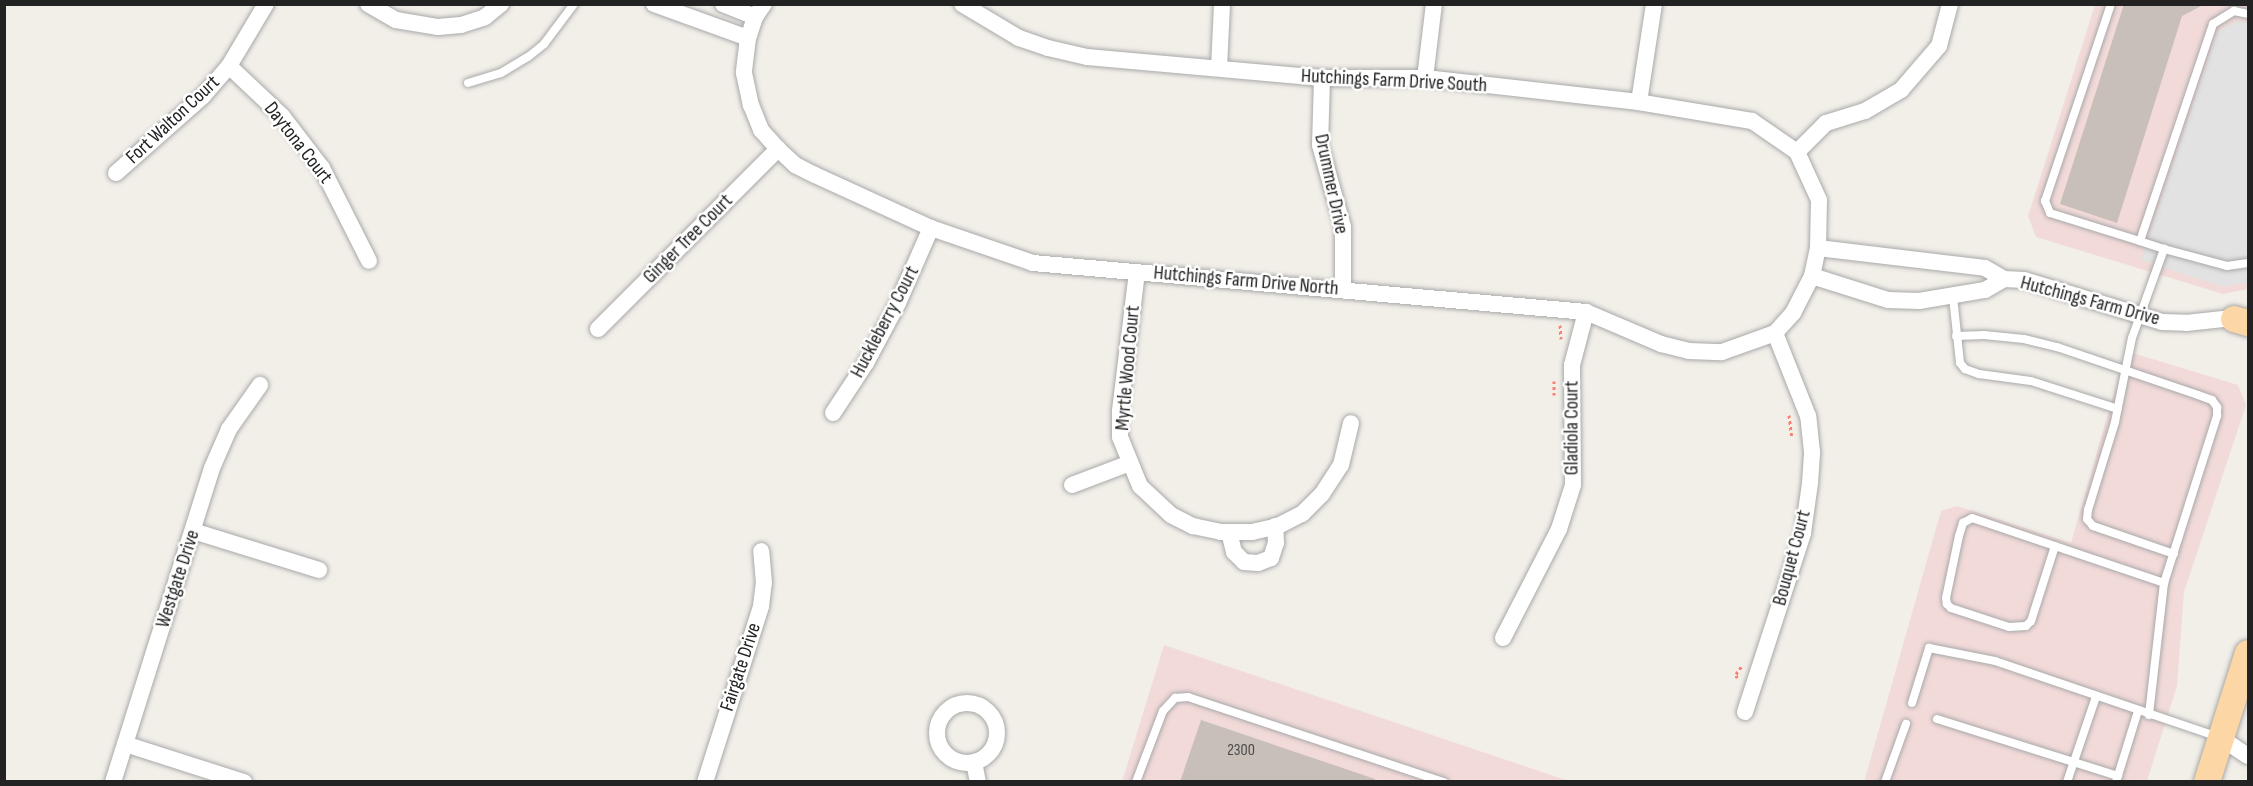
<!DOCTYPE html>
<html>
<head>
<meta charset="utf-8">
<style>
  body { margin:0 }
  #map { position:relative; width:2253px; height:786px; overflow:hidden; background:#f2efe9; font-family:"Sofia Sans Condensed",sans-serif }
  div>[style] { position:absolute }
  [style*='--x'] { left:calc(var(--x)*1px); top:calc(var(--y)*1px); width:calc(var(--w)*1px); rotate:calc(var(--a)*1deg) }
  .commercial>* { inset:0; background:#f2dad9 }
  .parking>* { inset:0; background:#e2e2e2 }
  .building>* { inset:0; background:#c7bfb8 }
  .path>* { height:3px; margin-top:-1.5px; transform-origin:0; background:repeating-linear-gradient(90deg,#fa8072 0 3px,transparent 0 6px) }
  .roads { filter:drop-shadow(0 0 2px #a9a9a9) drop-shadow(0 0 2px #a9a9a9) }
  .lane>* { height:8px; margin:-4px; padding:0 4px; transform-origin:4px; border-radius:4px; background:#fff }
  .street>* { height:16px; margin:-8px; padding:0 8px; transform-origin:8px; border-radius:8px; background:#fff }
  .street>.ring { margin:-8px; padding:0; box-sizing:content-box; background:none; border:16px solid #fff; border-radius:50% }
  .primary>* { height:26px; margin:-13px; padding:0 13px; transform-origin:13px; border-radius:13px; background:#fcd6a4 }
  span { translate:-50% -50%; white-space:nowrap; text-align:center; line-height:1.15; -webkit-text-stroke:5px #fff; paint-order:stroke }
  .number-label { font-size:16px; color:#4b4948 }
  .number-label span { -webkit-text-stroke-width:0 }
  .street-label { font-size:20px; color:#222 }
  .frame { position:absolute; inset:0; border:6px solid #222; pointer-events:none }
</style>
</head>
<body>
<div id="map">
  <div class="commercial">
    <div style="clip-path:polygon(2095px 5px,2248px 5px,2248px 289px,2223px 294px,2036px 237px,2028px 216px)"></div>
    <div style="clip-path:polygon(2126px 351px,2238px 385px,2246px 405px,2184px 592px,2177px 686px,2147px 781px,1864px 782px,1941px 511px,1957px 506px,2071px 543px)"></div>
    <div style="clip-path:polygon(1164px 645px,1569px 781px,1122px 782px)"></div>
  </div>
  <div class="parking">
    <div style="clip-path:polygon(2240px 20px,2248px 23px,2248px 282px,2223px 287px,2141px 260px,2218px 31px)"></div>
  </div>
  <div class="building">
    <div style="clip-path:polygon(2124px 4px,2205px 4px,2182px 16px,2117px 223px,2060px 204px)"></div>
    <div style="clip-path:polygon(1201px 720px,1375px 779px,1375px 782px,1180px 782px)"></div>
  </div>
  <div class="path">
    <div style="--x:1560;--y:325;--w:14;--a:86"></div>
    <div style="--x:1554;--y:381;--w:14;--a:90"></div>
    <div style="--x:1789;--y:415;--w:23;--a:83"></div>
    <div style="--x:1737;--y:678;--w:4;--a:-104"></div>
    <div style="--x:1736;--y:674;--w:9;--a:-54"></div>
  </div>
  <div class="roads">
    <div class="lane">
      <div style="--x:2111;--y:4;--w:208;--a:108.5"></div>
      <div style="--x:2045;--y:201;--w:13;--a:67"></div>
      <div style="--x:2050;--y:213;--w:94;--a:17.3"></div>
      <div style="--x:468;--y:83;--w:34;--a:-17"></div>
      <div style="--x:501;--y:73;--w:31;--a:-31"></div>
      <div style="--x:528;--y:57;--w:21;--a:-39"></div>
      <div style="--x:544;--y:44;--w:50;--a:-53.1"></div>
      <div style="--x:2164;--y:249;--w:65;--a:15.1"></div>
      <div style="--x:2227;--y:266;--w:21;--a:-8"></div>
      <div style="--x:1953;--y:297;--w:66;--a:83.9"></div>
      <div style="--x:1960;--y:363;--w:8;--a:50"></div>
      <div style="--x:1965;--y:369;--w:15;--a:20"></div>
      <div style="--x:1979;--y:374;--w:52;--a:7.7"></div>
      <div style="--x:2031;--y:381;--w:91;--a:17.8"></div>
      <div style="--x:1956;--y:336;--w:28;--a:-2"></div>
      <div style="--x:1984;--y:335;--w:40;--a:5.7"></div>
      <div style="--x:2024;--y:339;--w:34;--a:14"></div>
      <div style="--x:2057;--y:347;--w:149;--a:18.8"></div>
      <div style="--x:2198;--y:395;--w:15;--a:20"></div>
      <div style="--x:2212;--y:400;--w:9;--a:54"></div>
      <div style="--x:2217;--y:407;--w:9;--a:90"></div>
      <div style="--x:2217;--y:416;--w:175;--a:107.6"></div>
      <div style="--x:2055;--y:546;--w:79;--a:107.7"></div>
      <div style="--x:2031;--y:621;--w:7;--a:135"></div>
      <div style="--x:2026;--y:626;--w:17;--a:177"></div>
      <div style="--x:2009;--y:627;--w:61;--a:-161.9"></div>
      <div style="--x:1951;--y:608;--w:6;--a:-135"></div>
      <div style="--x:1947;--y:604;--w:6;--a:-99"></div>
      <div style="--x:1946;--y:598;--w:63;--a:-78.2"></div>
      <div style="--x:1959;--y:536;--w:14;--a:-73"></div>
      <div style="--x:1963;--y:523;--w:10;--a:-29"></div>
      <div style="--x:1972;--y:518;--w:203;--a:18.7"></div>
      <div style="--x:2164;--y:583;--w:133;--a:96.5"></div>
      <div style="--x:2174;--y:554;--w:86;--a:-160.9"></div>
      <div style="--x:2093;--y:526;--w:9;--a:-131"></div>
      <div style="--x:2087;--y:519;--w:9;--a:-84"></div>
      <div style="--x:2088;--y:510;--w:92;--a:-72.9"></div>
      <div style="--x:2115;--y:422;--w:86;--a:-78.6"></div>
      <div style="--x:2132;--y:338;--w:95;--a:-70.2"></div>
      <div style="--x:2164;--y:249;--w:25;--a:-162"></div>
      <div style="--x:2140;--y:241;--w:229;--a:-71.4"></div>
      <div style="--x:2213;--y:24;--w:25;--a:-32"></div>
      <div style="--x:2234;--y:11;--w:14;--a:12"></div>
      <div style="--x:1912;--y:703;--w:58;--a:-72.8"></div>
      <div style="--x:1929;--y:648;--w:67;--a:11.1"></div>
      <div style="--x:1995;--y:661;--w:236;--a:18.8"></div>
      <div style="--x:1937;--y:719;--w:190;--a:17.5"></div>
      <div style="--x:1136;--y:782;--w:76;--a:-69.2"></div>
      <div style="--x:1163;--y:711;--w:18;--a:-47"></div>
      <div style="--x:1175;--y:698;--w:13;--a:-4"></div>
      <div style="--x:1188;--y:697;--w:270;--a:18.4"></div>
      <div style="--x:1885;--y:782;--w:62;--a:-70.1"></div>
      <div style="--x:2067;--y:782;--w:90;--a:-71.2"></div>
      <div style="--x:2116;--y:782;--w:74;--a:-72.8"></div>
    </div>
    <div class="street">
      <div style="--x:368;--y:4;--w:32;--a:30"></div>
      <div style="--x:396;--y:20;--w:43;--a:9.5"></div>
      <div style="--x:438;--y:27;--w:23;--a:-5"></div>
      <div style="--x:461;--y:25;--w:25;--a:-18"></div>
      <div style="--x:485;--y:17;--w:21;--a:-39"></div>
      <div style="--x:654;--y:4;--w:100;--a:19.9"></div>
      <div style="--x:723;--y:4;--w:35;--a:22"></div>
      <div style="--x:764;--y:4;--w:16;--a:125"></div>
      <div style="--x:755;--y:17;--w:22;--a:108"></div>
      <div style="--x:748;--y:38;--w:35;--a:97"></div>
      <div style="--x:744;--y:73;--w:33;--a:78"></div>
      <div style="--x:751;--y:105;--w:27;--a:68"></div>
      <div style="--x:761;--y:130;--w:25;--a:48"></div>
      <div style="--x:778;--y:149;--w:23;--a:43"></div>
      <div style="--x:795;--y:165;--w:22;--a:27"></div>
      <div style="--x:815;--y:175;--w:128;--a:24.6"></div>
      <div style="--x:931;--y:228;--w:108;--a:18.9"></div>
      <div style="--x:1033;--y:263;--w:555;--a:5.06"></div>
      <div style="--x:1586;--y:312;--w:82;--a:23.1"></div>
      <div style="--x:1661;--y:344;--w:29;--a:14"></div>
      <div style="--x:1689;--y:351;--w:33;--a:2"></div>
      <div style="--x:1722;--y:352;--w:56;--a:-19.7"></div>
      <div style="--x:1775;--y:333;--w:27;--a:-48"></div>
      <div style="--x:1793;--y:313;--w:42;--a:-62.8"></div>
      <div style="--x:1812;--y:276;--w:29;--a:-78"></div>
      <div style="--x:1818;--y:248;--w:48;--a:-88.8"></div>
      <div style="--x:1819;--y:200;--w:53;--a:-114.6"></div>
      <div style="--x:1797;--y:152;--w:55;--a:-145.4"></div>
      <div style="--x:1752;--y:121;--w:115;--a:-170.5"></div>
      <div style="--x:1639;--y:102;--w:215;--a:-173.6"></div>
      <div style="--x:1425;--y:78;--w:103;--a:180"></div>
      <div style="--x:1322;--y:78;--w:236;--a:-174.9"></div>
      <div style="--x:1087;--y:57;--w:40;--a:-167"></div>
      <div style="--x:1048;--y:48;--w:31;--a:-161"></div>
      <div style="--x:1019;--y:38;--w:66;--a:-149.2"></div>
      <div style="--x:229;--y:66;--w:73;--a:43.3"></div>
      <div style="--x:282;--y:116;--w:66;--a:52.4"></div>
      <div style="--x:322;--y:168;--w:104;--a:63.2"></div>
      <div style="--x:1219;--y:68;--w:64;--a:-87.3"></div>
      <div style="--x:1322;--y:78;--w:67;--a:91.7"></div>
      <div style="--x:1320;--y:145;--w:85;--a:74.3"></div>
      <div style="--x:1343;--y:227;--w:63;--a:90"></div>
      <div style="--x:1425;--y:78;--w:75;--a:-83.1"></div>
      <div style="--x:1639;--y:102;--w:99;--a:-81.3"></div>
      <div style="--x:1797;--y:152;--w:41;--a:-45"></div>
      <div style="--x:1826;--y:123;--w:41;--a:-17.1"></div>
      <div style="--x:1865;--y:111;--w:42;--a:-30.3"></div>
      <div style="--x:1901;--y:90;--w:58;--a:-49.2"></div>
      <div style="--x:1939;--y:46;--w:43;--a:-75.3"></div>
      <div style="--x:116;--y:173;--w:116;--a:-41.5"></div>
      <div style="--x:203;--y:96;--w:40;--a:-49"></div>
      <div style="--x:229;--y:66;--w:72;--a:-59.2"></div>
      <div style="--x:1818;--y:248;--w:168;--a:6.8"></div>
      <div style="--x:1985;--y:268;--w:22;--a:30"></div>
      <div style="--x:2004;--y:279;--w:20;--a:3"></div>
      <div style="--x:2024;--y:280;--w:144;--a:16.9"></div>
      <div style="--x:2162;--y:322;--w:24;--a:2"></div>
      <div style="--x:2186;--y:323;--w:56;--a:-6.1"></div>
      <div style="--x:1137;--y:272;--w:140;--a:97"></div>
      <div style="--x:1120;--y:411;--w:26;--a:90"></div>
      <div style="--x:1120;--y:437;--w:53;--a:67.8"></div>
      <div style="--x:1140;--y:486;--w:42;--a:43.1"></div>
      <div style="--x:1171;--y:515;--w:25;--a:27"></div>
      <div style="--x:1193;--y:526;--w:29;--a:12"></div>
      <div style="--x:1221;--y:532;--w:31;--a:0"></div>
      <div style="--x:1252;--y:532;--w:27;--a:-13"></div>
      <div style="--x:1278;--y:526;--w:27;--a:-27"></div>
      <div style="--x:1302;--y:514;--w:28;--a:-45"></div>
      <div style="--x:1322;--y:494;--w:35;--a:-57"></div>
      <div style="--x:1341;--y:465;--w:43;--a:-76.6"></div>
      <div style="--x:1812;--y:276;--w:80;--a:17.5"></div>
      <div style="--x:1888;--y:300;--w:31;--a:2"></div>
      <div style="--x:1919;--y:301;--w:67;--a:-9.5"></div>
      <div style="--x:1985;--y:290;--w:22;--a:-30"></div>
      <div style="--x:598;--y:329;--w:255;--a:-45"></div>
      <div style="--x:833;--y:413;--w:60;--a:-56.6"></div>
      <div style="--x:866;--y:363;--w:68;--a:-61.9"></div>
      <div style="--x:898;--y:303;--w:82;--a:-66.3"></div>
      <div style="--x:1072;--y:485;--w:62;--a:-20.8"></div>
      <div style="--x:193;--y:531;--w:132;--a:17.2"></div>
      <div style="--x:1229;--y:532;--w:21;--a:76"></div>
      <div style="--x:1234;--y:552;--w:14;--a:45"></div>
      <div style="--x:1244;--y:562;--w:14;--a:4"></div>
      <div style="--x:1258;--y:563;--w:14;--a:-21"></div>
      <div style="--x:1271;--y:558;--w:16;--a:-72"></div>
      <div style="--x:1276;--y:543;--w:17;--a:-93"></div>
      <div style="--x:1503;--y:638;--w:123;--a:-62.8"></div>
      <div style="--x:1559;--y:529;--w:46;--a:-72.3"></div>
      <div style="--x:1573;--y:485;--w:120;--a:-90.5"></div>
      <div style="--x:1572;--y:365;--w:55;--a:-75.2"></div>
      <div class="ring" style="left:937px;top:703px;width:44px;height:44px"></div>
      <div style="--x:1745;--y:712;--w:188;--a:-72"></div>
      <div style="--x:1803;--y:533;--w:50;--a:-82"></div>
      <div style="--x:1810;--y:483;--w:31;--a:-86"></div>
      <div style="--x:1812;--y:452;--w:36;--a:-96"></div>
      <div style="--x:1808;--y:416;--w:89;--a:-111.7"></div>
      <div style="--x:2221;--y:738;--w:32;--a:34"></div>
      <div style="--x:125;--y:744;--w:125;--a:17.7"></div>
      <div style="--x:974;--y:762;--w:20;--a:79"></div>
      <div style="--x:113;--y:782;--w:329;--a:-72.5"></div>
      <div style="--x:212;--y:468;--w:43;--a:-66.4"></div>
      <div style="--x:229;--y:429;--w:54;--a:-54.8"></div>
      <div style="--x:705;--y:782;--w:185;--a:-72.3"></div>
      <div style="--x:761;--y:606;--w:23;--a:-83"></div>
      <div style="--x:764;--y:583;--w:32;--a:-95"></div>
    </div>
    <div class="primary">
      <div style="--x:2234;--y:319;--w:15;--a:16"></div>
      <div style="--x:2207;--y:782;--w:135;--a:-72.4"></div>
    </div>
  </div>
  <div class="number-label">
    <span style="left:1241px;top:751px">2300</span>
  </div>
  <div class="street-label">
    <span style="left:1394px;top:81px;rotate:3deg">Hutchings Farm Drive South</span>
    <span style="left:173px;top:120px;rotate:-43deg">Fort Walton Court</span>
    <span style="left:298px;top:143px;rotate:52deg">Daytona Court</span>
    <span style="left:1331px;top:184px;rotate:78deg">Drummer Drive</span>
    <span style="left:688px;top:239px;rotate:-45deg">Ginger Tree Court</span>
    <span style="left:1246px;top:281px;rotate:5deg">Hutchings Farm Drive North</span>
    <span style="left:2090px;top:301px;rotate:15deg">Hutchings Farm Drive</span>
    <span style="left:885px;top:322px;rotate:-62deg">Huckleberry Court</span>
    <span style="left:1128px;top:368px;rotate:-85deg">Myrtle Wood Court</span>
    <span style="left:1572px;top:428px;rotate:-90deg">Gladiola Court</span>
    <span style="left:1792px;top:558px;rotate:-75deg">Bouquet Court</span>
    <span style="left:178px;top:579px;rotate:-72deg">Westgate Drive</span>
    <span style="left:741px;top:667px;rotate:-72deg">Fairgate Drive</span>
  </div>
  <div class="frame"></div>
</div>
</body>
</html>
